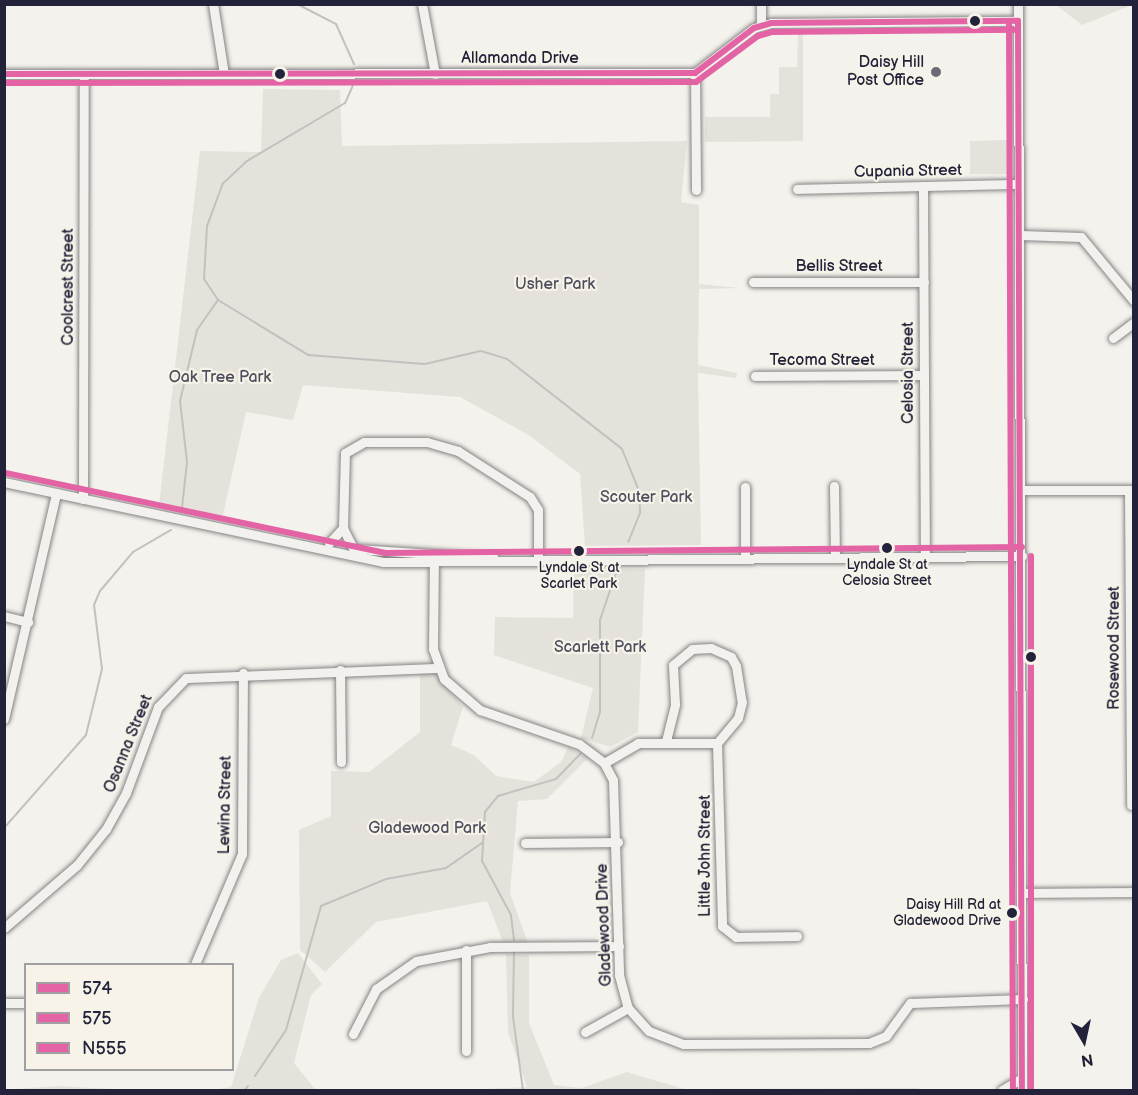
<!DOCTYPE html>
<html>
<head>
<meta charset="utf-8">
<style>
  body { margin:0 }
  #map { position:relative; width:1138px; height:1095px; overflow:hidden; background:#f4f2ec; font-family:"Balsamiq Sans",sans-serif }
  div>[style] { position:absolute }
  [style*='--x'] { left:calc(var(--x)*1px); top:calc(var(--y)*1px); width:calc(var(--w)*1px); rotate:calc(var(--a)*1deg) }
  .green>* { inset:0; background:#e5e2dc }
  .stream>* { height:2px; margin:-1px; padding:0 1px; transform-origin:1px; border-radius:1px; background:#c3c0c0 }
  .roads { filter:drop-shadow(0 0 2px #858486) drop-shadow(0 0 2px #858486) }
  .minor>* { height:9px; margin:-4.5px; padding:0 4.5px; transform-origin:4.5px; border-radius:4.5px; background:#f2f1ed }
  .bus-1>* { height:6px; margin:-3px; padding:0 3px; transform-origin:3px; border-radius:3px; background:#e463a4 }
  .bus-2>* { height:6px; margin:-3px; padding:0 3px; transform-origin:3px; border-radius:3px; background:#e463a4 }
  .bus-3>* { height:6px; margin:-3px; padding:0 3px; transform-origin:3px; border-radius:3px; background:#e463a4 }
  .dots>* { width:16px; height:16px; translate:-50% -50%; box-sizing:border-box; border:3px solid #f7f3e8; border-radius:50% }
  span { translate:-50% -50%; white-space:nowrap; text-align:center; line-height:1.15; -webkit-text-stroke:4.5px #f7f3e8; paint-order:stroke }
  .bus-label { font-size:14px; color:#22223b }
  .right { translate:-100% -50%; text-align:right }
  .street-label { font-size:16px; color:#22223b }
  .poi-label { font-size:16px; color:#22223b }
  .park-label { font-size:16px; color:#504f60 }
  .frame { position:absolute; inset:0; border:6px solid #22223b; pointer-events:none }
  .legend { position:absolute; left:24px; top:963px; width:210px; height:108px; box-sizing:border-box; background:#f7f3e8; border:2px solid #a29fa3; margin:0; padding:8px 10px; list-style:none; font-size:18px; color:#22223b }
  .legend li { display:flex; align-items:center; gap:12px; height:30px }
  .legend b { width:30px; border:2px solid #a29fa3 }
  .north { position:absolute; left:1054px; top:1011px; width:60px; height:60px; -webkit-text-stroke:4px #f7f3e8; paint-order:stroke; rotate:171deg; font-size:16px; font-weight:700; line-height:24px; text-align:center; color:#22223b }
  .north::after { content:''; display:block; margin:auto; width:21px; height:27px; background:#22223b; clip-path:polygon(50% 0,100% 100%,50% 72%,0 100%) }
</style>
</head>
<body>
<div id="map">
  <div class="green">
    <div style="clip-path:polygon(1056px 5px,1056px 4px,1132px 5px,1082px 25px)"></div>
    <div style="clip-path:polygon(798px 34px,803px 34px,803px 141px,705px 142px,705px 117px,770px 117px,770px 94px,779px 94px,779px 67px,797px 67px)"></div>
    <div style="clip-path:polygon(263px 89px,340px 90px,342px 146px,687px 141px,681px 202px,699px 205px,699px 284px,740px 288px,699px 289px,698px 365px,737px 373px,736px 378px,698px 373px,701px 545px,585px 546px,580px 474px,530px 436px,460px 397px,303px 385px,293px 420px,246px 412px,222px 519px,159px 505px,200px 151px,261px 152px)"></div>
    <div style="clip-path:polygon(1007px 140px,1008px 174px,970px 174px,970px 141px)"></div>
    <div style="clip-path:polygon(574px 568px,645px 569px,638px 732px,610px 747px,581px 738px,593px 688px,494px 655px,495px 617px,573px 618px)"></div>
    <div style="clip-path:polygon(420px 672px,434px 672px,463px 707px,451px 745px,474px 755px,496px 776px,534px 782px,561px 762px,568px 747px,588px 758px,547px 799px,518px 801px,510px 893px,529px 946px,505px 947px,487px 901px,376px 922px,325px 972px,300px 950px,299px 830px,331px 816px,331px 771px,369px 772px,420px 732px)"></div>
    <div style="clip-path:polygon(298px 953px,322px 984px,311px 995px,294px 1063px,316px 1090px,214px 1090px,231px 1087px,259px 998px,281px 960px)"></div>
    <div style="clip-path:polygon(506px 954px,529px 955px,529px 1023px,554px 1085px,582px 1088px,627px 1072px,684px 1089px,919px 1088px,918px 1090px,466px 1090px,527px 1087px,508px 1032px)"></div>
    <div style="clip-path:polygon(57px 1086px,130px 1090px,146px 1090px,5px 1090px)"></div>
  </div>
  <div class="stream">
    <div style="--x:297;--y:4;--w:44;--a:27.1"></div>
    <div style="--x:336;--y:24;--w:44;--a:65.8"></div>
    <div style="--x:354;--y:83;--w:22;--a:114"></div>
    <div style="--x:345;--y:103;--w:114;--a:149.4"></div>
    <div style="--x:247;--y:161;--w:33;--a:137"></div>
    <div style="--x:223;--y:183;--w:46;--a:110.4"></div>
    <div style="--x:207;--y:226;--w:53;--a:93.2"></div>
    <div style="--x:204;--y:279;--w:25;--a:56"></div>
    <div style="--x:218;--y:300;--w:105;--a:31.4"></div>
    <div style="--x:308;--y:355;--w:117;--a:4.4"></div>
    <div style="--x:425;--y:364;--w:57;--a:-13.1"></div>
    <div style="--x:481;--y:351;--w:27;--a:17"></div>
    <div style="--x:507;--y:359;--w:146;--a:38"></div>
    <div style="--x:622;--y:449;--w:45;--a:68"></div>
    <div style="--x:639;--y:491;--w:22;--a:87"></div>
    <div style="--x:640;--y:513;--w:31;--a:112"></div>
    <div style="--x:182;--y:508;--w:46;--a:-83.8"></div>
    <div style="--x:187;--y:462;--w:61;--a:-96.5"></div>
    <div style="--x:180;--y:401;--w:73;--a:-76.5"></div>
    <div style="--x:197;--y:330;--w:37;--a:-55"></div>
    <div style="--x:592;--y:738;--w:27;--a:-73"></div>
    <div style="--x:600;--y:712;--w:92;--a:-90"></div>
    <div style="--x:600;--y:620;--w:50;--a:-71.2"></div>
    <div style="--x:4;--y:828;--w:124;--a:-48.6"></div>
    <div style="--x:86;--y:735;--w:68;--a:-76.4"></div>
    <div style="--x:102;--y:669;--w:64;--a:-97.1"></div>
    <div style="--x:94;--y:605;--w:15;--a:-67"></div>
    <div style="--x:100;--y:591;--w:51;--a:-49.8"></div>
    <div style="--x:133;--y:552;--w:44;--a:-30.1"></div>
    <div style="--x:514;--y:940;--w:25;--a:-97"></div>
    <div style="--x:511;--y:915;--w:61;--a:-118.2"></div>
    <div style="--x:482;--y:861;--w:49;--a:-86.5"></div>
    <div style="--x:485;--y:812;--w:21;--a:-51"></div>
    <div style="--x:498;--y:796;--w:60;--a:-16.3"></div>
    <div style="--x:556;--y:779;--w:35;--a:-46"></div>
    <div style="--x:514;--y:950;--w:67;--a:90.9"></div>
    <div style="--x:513;--y:1017;--w:74;--a:82.2"></div>
    <div style="--x:255;--y:1076;--w:55;--a:-56"></div>
    <div style="--x:286;--y:1030;--w:129;--a:-74.2"></div>
    <div style="--x:321;--y:906;--w:70;--a:-22.6"></div>
    <div style="--x:386;--y:879;--w:61;--a:-10.4"></div>
    <div style="--x:446;--y:868;--w:44;--a:-34.8"></div>
    <div style="--x:245;--y:1090;--w:5;--a:-53"></div>
  </div>
  <div class="roads">
    <div class="minor">
      <div style="--x:213;--y:4;--w:71;--a:81.1"></div>
      <div style="--x:422;--y:4;--w:71;--a:79.5"></div>
      <div style="--x:761;--y:4;--w:21;--a:90"></div>
      <div style="--x:1018;--y:4;--w:1086;--a:89.79"></div>
      <div style="--x:695;--y:73;--w:117;--a:89.5"></div>
      <div style="--x:4;--y:74;--w:691;--a:-0.08"></div>
      <div style="--x:695;--y:73;--w:74;--a:-37.3"></div>
      <div style="--x:754;--y:28;--w:18;--a:-16"></div>
      <div style="--x:771;--y:23;--w:247;--a:-0.5"></div>
      <div style="--x:797;--y:189;--w:222;--a:-1.3"></div>
      <div style="--x:923;--y:189;--w:368;--a:89.7"></div>
      <div style="--x:1020;--y:235;--w:61;--a:1.9"></div>
      <div style="--x:1081;--y:237;--w:83;--a:50.4"></div>
      <div style="--x:753;--y:282;--w:171;--a:0"></div>
      <div style="--x:1113;--y:338;--w:26;--a:-37"></div>
      <div style="--x:755;--y:376;--w:169;--a:-0.3"></div>
      <div style="--x:4;--y:482;--w:387;--a:11.9"></div>
      <div style="--x:383;--y:562;--w:639;--a:-0.54"></div>
      <div style="--x:834;--y:486;--w:71;--a:89.2"></div>
      <div style="--x:1021;--y:490;--w:111;--a:0"></div>
      <div style="--x:1129;--y:490;--w:315;--a:89.6"></div>
      <div style="--x:83;--y:499;--w:425;--a:-89.9"></div>
      <div style="--x:329;--y:543;--w:21;--a:-47"></div>
      <div style="--x:353;--y:548;--w:22;--a:-117"></div>
      <div style="--x:343;--y:528;--w:75;--a:-88.5"></div>
      <div style="--x:345;--y:453;--w:22;--a:-30"></div>
      <div style="--x:364;--y:442;--w:63;--a:0"></div>
      <div style="--x:427;--y:442;--w:32;--a:16"></div>
      <div style="--x:458;--y:451;--w:85;--a:32.6"></div>
      <div style="--x:530;--y:497;--w:15;--a:58"></div>
      <div style="--x:538;--y:510;--w:48;--a:90"></div>
      <div style="--x:356;--y:549;--w:138;--a:3.7"></div>
      <div style="--x:434;--y:554;--w:95;--a:90.6"></div>
      <div style="--x:433;--y:649;--w:32;--a:70"></div>
      <div style="--x:444;--y:679;--w:48;--a:40.7"></div>
      <div style="--x:480;--y:710;--w:105;--a:19"></div>
      <div style="--x:579;--y:744;--w:31;--a:37"></div>
      <div style="--x:604;--y:763;--w:19;--a:62"></div>
      <div style="--x:613;--y:780;--w:195;--a:88.2"></div>
      <div style="--x:619;--y:975;--w:34;--a:75"></div>
      <div style="--x:628;--y:1008;--w:31;--a:48"></div>
      <div style="--x:649;--y:1031;--w:36;--a:21"></div>
      <div style="--x:683;--y:1044;--w:186;--a:-0.3"></div>
      <div style="--x:869;--y:1043;--w:18;--a:-22"></div>
      <div style="--x:886;--y:1036;--w:41;--a:-54"></div>
      <div style="--x:910;--y:1003;--w:113;--a:-2"></div>
      <div style="--x:745;--y:557;--w:70;--a:-90"></div>
      <div style="--x:4;--y:616;--w:25;--a:14"></div>
      <div style="--x:340;--y:670;--w:92;--a:89.4"></div>
      <div style="--x:4;--y:719;--w:232;--a:-77"></div>
      <div style="--x:666;--y:741;--w:38;--a:-76"></div>
      <div style="--x:675;--y:704;--w:39;--a:-93"></div>
      <div style="--x:673;--y:665;--w:25;--a:-40"></div>
      <div style="--x:692;--y:649;--w:19;--a:-3"></div>
      <div style="--x:711;--y:648;--w:22;--a:24"></div>
      <div style="--x:731;--y:657;--w:10;--a:61"></div>
      <div style="--x:736;--y:666;--w:36;--a:81"></div>
      <div style="--x:742;--y:702;--w:16;--a:104"></div>
      <div style="--x:738;--y:718;--w:33;--a:130"></div>
      <div style="--x:717;--y:743;--w:183;--a:88.4"></div>
      <div style="--x:722;--y:926;--w:18;--a:38"></div>
      <div style="--x:736;--y:937;--w:61;--a:-0.9"></div>
      <div style="--x:604;--y:763;--w:39;--a:-30"></div>
      <div style="--x:638;--y:743;--w:79;--a:0"></div>
      <div style="--x:525;--y:843;--w:93;--a:-0.6"></div>
      <div style="--x:1023;--y:893;--w:111;--a:-0.5"></div>
      <div style="--x:4;--y:928;--w:96;--a:-40.8"></div>
      <div style="--x:77;--y:865;--w:46;--a:-51.1"></div>
      <div style="--x:106;--y:829;--w:41;--a:-60.9"></div>
      <div style="--x:126;--y:793;--w:92;--a:-69.6"></div>
      <div style="--x:158;--y:707;--w:40;--a:-46"></div>
      <div style="--x:186;--y:678;--w:251;--a:-2.3"></div>
      <div style="--x:466;--y:950;--w:101;--a:90"></div>
      <div style="--x:195;--y:964;--w:120;--a:-66.9"></div>
      <div style="--x:242;--y:854;--w:181;--a:-89.7"></div>
      <div style="--x:4;--y:1003;--w:22;--a:0"></div>
      <div style="--x:585;--y:1032;--w:49;--a:-29.2"></div>
      <div style="--x:353;--y:1034;--w:51;--a:-62.9"></div>
      <div style="--x:376;--y:989;--w:49;--a:-35"></div>
      <div style="--x:416;--y:961;--w:75;--a:-10.7"></div>
      <div style="--x:490;--y:947;--w:129;--a:-0.4"></div>
      <div style="--x:1002;--y:1090;--w:23;--a:-31"></div>
    </div>
  </div>
  <div class="bus-1">
    <div style="--x:1018;--y:21;--w:1069;--a:89.79"></div>
    <div style="--x:4;--y:74;--w:691;--a:-0.08"></div>
    <div style="--x:695;--y:73;--w:74;--a:-37.3"></div>
    <div style="--x:754;--y:28;--w:18;--a:-16"></div>
    <div style="--x:771;--y:23;--w:247;--a:-0.5"></div>
  </div>
  <div class="bus-2">
    <div style="--x:1009;--y:21;--w:1069;--a:89.79"></div>
    <div style="--x:4;--y:83;--w:692;--a:-0.08"></div>
    <div style="--x:696;--y:82;--w:77;--a:-36.6"></div>
    <div style="--x:758;--y:36;--w:15;--a:-16"></div>
    <div style="--x:772;--y:32;--w:246;--a:-0.5"></div>
  </div>
  <div class="bus-3">
    <div style="--x:6;--y:473;--w:386;--a:11.9"></div>
    <div style="--x:384;--y:553;--w:638;--a:-0.54"></div>
    <div style="--x:1031;--y:556;--w:534;--a:90"></div>
  </div>
  <div class="dots">
    <div style="left:975px;top:21px;background:#22223b"></div>
    <div style="left:936px;top:72px;background:#6c6b79"></div>
    <div style="left:280px;top:74px;background:#22223b"></div>
    <div style="left:887px;top:548px;background:#22223b"></div>
    <div style="left:579px;top:551px;background:#22223b"></div>
    <div style="left:1031px;top:657px;background:#22223b"></div>
    <div style="left:1012px;top:913px;background:#22223b"></div>
  </div>
  <div class="bus-label">
    <span style="left:887px;top:573px">Lyndale St at<br>Celosia Street</span>
    <span style="left:579px;top:576px">Lyndale St at<br>Scarlet Park</span>
    <span class="right" style="left:1001px;top:913px">Daisy Hill Rd at<br>Gladewood Drive</span>
  </div>
  <div class="street-label">
    <span style="left:520px;top:59px">Allamanda Drive</span>
    <span style="left:908px;top:172px;rotate:-1deg">Cupania Street</span>
    <span style="left:839px;top:267px">Bellis Street</span>
    <span style="left:69px;top:287px;rotate:-90deg">Coolcrest Street</span>
    <span style="left:822px;top:361px">Tecoma Street</span>
    <span style="left:909px;top:373px;rotate:-90deg">Celosia Street</span>
    <span style="left:1115px;top:648px;rotate:-90deg">Rosewood Street</span>
    <span style="left:129px;top:744px;rotate:-68deg">Osanna Street</span>
    <span style="left:226px;top:805px;rotate:-89deg">Lewina Street</span>
    <span style="left:706px;top:856px;rotate:-90deg">Little John Street</span>
    <span style="left:605px;top:925px;rotate:-92deg">Gladewood Drive</span>
  </div>
  <div class="poi-label">
    <span class="right" style="left:924px;top:72px">Daisy Hill<br>Post Office</span>
  </div>
  <div class="park-label">
    <span style="left:555px;top:285px">Usher Park</span>
    <span style="left:220px;top:378px">Oak Tree Park</span>
    <span style="left:646px;top:498px">Scouter Park</span>
    <span style="left:600px;top:648px">Scarlett Park</span>
    <span style="left:427px;top:829px">Gladewood Park</span>
  </div>
  <div class="frame"></div>
  <ul class="legend">
  <li><b style="height:8px;background:#e463a4"></b>574</li>
  <li><b style="height:8px;background:#e463a4"></b>575</li>
  <li><b style="height:8px;background:#e463a4"></b>N555</li>
  </ul>
  <div class="north">N</div>
</div>
</body>
</html>
